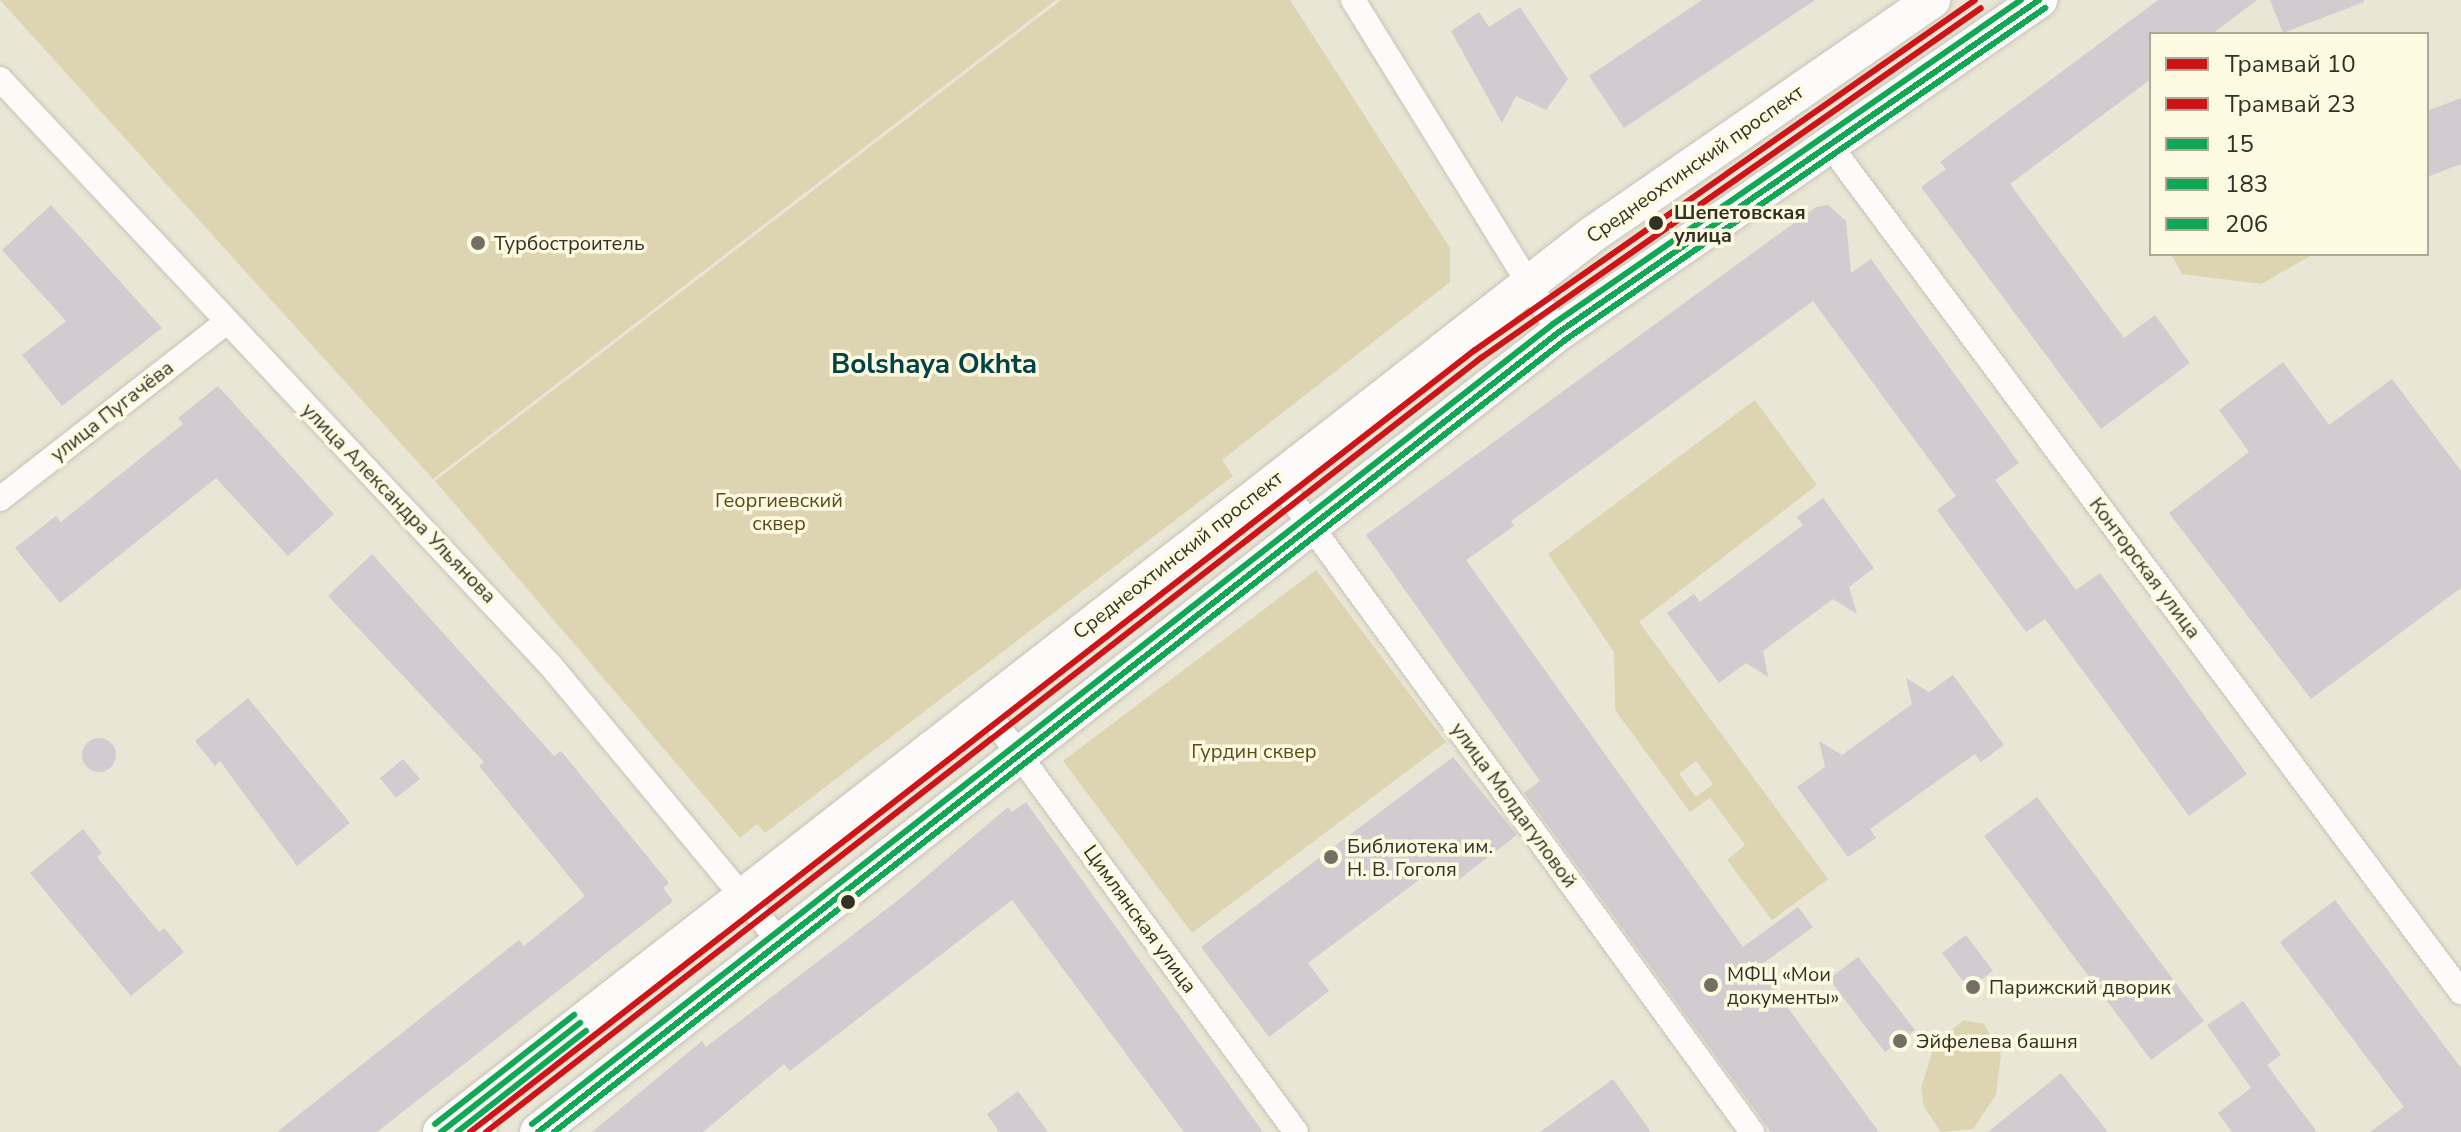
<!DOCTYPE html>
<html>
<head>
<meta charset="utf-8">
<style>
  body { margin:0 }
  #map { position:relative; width:2461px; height:1132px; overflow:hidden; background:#eae6d6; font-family:"Nunito Sans",sans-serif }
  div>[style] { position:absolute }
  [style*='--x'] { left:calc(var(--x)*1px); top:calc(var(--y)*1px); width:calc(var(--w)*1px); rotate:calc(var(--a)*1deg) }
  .green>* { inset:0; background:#ddd5b2 }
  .building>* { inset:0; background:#d2cbcf }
  .round { border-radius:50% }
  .roads { filter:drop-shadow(0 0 2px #c7c4b6) drop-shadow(0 0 2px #c7c4b6) }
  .street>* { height:24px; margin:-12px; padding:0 12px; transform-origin:12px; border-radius:12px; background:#fcfbf9 }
  .secondary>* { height:36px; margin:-18px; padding:0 18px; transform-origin:18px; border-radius:18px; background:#fcfbf9 }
  .bus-1>* { height:6px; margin:-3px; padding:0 3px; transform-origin:3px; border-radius:3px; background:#10a855 }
  .bus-2>* { height:6px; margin:-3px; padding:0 3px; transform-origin:3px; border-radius:3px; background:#10a855 }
  .bus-3>* { height:6px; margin:-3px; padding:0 3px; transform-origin:3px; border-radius:3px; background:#10a855 }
  .tram-1>* { height:6px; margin:-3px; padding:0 3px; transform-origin:3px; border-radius:3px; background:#ce1417 }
  .tram-2>* { height:6px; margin:-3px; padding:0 3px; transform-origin:3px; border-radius:3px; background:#ce1417 }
  .dots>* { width:22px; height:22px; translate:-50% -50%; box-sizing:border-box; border:4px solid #fef9e1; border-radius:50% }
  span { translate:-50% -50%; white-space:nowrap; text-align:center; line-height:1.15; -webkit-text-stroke:7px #fef9e1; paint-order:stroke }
  .street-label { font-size:20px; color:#333025 }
  .stop-label { font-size:20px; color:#333025; font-weight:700 }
  .left { translate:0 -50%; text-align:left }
  .poi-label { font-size:20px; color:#333025 }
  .park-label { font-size:20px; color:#594d1a }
  .district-label { font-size:28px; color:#004447; font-weight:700 }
  .legend { position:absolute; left:2149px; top:32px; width:280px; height:224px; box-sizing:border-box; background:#fef9e1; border:2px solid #ada996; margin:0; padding:10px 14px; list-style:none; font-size:24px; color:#333025 }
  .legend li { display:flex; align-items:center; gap:16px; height:40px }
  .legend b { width:40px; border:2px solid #ada996 }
</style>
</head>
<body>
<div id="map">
  <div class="green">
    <div style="clip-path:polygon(0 0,1056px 0,433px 479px)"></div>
    <div style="clip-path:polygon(1061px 0,1290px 0,1450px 248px,1450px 282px,1222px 460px,1233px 476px,765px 833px,757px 824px,740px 838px,435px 481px)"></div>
    <div style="clip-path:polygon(2171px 254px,2314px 254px,2261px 284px,2182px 274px)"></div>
    <div style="clip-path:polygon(evenodd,1755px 400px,1817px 485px,1639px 622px,1828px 879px,1772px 920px,1727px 860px,1745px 845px,1710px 798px,1690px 812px,1615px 710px,1614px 652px,1548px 554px,1755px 400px,1696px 761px,1713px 784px,1696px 797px,1679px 774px,1696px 761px)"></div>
    <div style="clip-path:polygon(1316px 570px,1446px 742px,1192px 933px,1063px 761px)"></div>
    <div style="clip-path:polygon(1964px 1020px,1984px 1024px,2001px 1055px,1996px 1095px,1973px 1129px,1941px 1132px,1924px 1107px,1921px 1088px,1935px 1043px)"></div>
  </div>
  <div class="building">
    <div style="clip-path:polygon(1702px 0,1815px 0,1624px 128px,1589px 76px)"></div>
    <div style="clip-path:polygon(2158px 0,2257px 0,2212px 34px,2151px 34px,2151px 79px,2010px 184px,2124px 338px,2155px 315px,2190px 363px,2101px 429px,1921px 187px,1946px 169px,1940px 162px)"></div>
    <div style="clip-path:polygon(2270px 0,2364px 0,2364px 2px,2283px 33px)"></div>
    <div style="clip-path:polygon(1520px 7px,1568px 79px,1546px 110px,1516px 96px,1502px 123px,1451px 31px,1479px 12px,1489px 27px)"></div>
    <div style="clip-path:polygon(2461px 98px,2461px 164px,2427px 177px,2427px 111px)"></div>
    <div style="clip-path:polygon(51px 205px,162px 328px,62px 406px,22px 355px,66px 321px,2px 250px)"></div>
    <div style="clip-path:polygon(1828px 205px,1846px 221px,1851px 273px,1871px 259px,2019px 463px,1995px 480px,2076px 590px,2100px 573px,2247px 774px,2189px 816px,2045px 619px,2026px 632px,1937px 510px,1956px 496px,1813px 301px,1511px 521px,1514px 526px,1466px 560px,1743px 947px,1798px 907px,1813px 927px,1758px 967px,1879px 1132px,1771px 1132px,1524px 793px,1540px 781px,1366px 535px,1816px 207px)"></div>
    <div style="clip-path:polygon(2283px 362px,2329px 425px,2392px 379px,2461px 471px,2461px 588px,2311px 699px,2169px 513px,2249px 452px,2219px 410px)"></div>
    <div style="clip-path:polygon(218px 386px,334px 514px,288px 556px,216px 478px,60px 603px,15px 548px,56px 516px,61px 522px,183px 424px,178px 418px)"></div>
    <div style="clip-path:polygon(1823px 498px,1874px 568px,1849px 587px,1857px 614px,1833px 599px,1763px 651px,1768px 677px,1746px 663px,1719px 683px,1667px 613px,1694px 594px,1700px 602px,1803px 525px,1797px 517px)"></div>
    <div style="clip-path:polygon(372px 554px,554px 756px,561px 751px,669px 883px,663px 888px,673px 901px,377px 1132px,277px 1132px,519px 940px,524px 946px,585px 896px,479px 766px,484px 762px,328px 596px)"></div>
    <div style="clip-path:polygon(1953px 675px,2004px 745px,1981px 762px,1975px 754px,1870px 829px,1876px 838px,1848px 857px,1797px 787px,1825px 767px,1819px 741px,1842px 755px,1912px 704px,1906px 678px,1929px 692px)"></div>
    <div style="clip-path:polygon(248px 698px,350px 823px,297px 866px,220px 761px,215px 766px,195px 741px)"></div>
    <div class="round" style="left:82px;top:738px;width:34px;height:34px"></div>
    <div style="clip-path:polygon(1453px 757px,1517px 835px,1457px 881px,1443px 862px,1308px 963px,1329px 991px,1269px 1037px,1201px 947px)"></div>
    <div style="clip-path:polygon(403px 759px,420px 779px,396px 798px,380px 778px)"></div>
    <div style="clip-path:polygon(2037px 797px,2204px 1021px,2151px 1060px,1984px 836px)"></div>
    <div style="clip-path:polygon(1026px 802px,1263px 1132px,1184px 1132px,1012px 900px,790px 1071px,784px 1064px,703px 1132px,592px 1132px,702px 1041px,706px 1047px,901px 898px,1008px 807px,1012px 812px)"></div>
    <div style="clip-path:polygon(83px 829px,102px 853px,97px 857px,159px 932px,164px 928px,184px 952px,131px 996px,30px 873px)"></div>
    <div style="clip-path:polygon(2335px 900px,2461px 1068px,2461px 1132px,2370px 1132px,2404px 1107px,2280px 942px)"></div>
    <div style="clip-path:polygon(1966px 935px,1993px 971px,1969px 989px,1942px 953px)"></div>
    <div style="clip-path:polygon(1858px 957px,1915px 1030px,1885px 1052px,1829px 979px)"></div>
    <div style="clip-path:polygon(2243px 1001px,2281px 1055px,2267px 1065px,2317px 1132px,2232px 1132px,2218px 1113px,2251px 1088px,2207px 1025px)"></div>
    <div style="clip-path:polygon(2061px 1073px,2108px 1132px,1988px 1132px)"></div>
    <div style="clip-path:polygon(1613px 1079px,1651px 1132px,1540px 1132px)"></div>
    <div style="clip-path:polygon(1018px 1091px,1048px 1132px,999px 1132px,987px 1114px)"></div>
  </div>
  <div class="roads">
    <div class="street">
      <div style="--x:1353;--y:0;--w:391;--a:58.2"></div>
      <div style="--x:0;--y:79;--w:805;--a:46.81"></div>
      <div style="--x:551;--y:666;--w:359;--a:50.3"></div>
      <div style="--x:1829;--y:144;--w:1058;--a:53.3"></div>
      <div style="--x:1276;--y:478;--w:809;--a:53.95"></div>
      <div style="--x:0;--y:499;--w:284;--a:-38"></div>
      <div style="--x:984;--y:707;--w:527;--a:53.72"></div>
      <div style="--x:469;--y:1111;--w:26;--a:53"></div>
    </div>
    <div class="secondary">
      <div style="--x:441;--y:1132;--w:1461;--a:-37.94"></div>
      <div style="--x:1593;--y:234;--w:412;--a:-34.6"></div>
      <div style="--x:538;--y:1132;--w:1297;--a:-38.08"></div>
      <div style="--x:1559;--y:332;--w:584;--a:-34.67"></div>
    </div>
  </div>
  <div class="bus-1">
    <div style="--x:441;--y:1132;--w:177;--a:-38.1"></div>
    <div style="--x:538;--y:1132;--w:1297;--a:-38.08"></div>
    <div style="--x:1559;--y:332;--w:584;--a:-34.67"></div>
  </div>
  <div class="bus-2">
    <div style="--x:457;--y:1132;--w:164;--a:-38.1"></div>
    <div style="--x:554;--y:1132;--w:1284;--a:-38.07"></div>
    <div style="--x:1565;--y:340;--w:584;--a:-34.67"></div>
  </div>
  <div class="bus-3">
    <div style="--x:435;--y:1124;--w:177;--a:-38.1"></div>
    <div style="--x:532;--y:1124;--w:1297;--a:-38.08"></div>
    <div style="--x:1553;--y:324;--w:569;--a:-34.7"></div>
  </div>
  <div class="tram-1">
    <div style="--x:470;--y:1132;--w:1273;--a:-37.89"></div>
    <div style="--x:1475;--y:350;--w:610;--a:-34.99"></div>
  </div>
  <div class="tram-2">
    <div style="--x:486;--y:1132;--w:1261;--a:-37.88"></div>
    <div style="--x:1481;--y:358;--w:610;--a:-34.99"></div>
  </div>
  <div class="dots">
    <div style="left:1656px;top:223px;background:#333025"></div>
    <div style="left:478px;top:243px;background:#737063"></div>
    <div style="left:1331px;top:857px;background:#737063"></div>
    <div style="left:848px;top:902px;background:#333025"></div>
    <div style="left:1711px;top:985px;background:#737063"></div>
    <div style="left:1973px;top:987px;background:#737063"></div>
    <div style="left:1900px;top:1041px;background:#737063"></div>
  </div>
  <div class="street-label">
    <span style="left:1695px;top:164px;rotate:-35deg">Среднеохтинский проспект</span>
    <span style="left:112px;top:411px;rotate:-38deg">улица Пугачёва</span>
    <span style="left:399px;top:503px;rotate:46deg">улица Александра Ульянова</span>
    <span style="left:1178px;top:555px;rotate:-38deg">Среднеохтинский проспект</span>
    <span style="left:2145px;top:568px;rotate:53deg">Конторская улица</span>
    <span style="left:1514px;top:805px;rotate:54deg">улица Молдагуловой</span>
    <span style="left:1140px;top:919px;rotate:54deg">Цимлянская улица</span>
  </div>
  <div class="stop-label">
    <span class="left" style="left:1674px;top:224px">Шепетовская<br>улица</span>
  </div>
  <div class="poi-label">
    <span class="left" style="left:494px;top:243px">Турбостроитель</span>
    <span class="left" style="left:1347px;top:858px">Библиотека им.<br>Н. В. Гоголя</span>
    <span class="left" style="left:1727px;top:986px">МФЦ «Мои<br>документы»</span>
    <span class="left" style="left:1989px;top:987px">Парижский дворик</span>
    <span class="left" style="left:1916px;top:1041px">Эйфелева башня</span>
  </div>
  <div class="park-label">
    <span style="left:779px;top:512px">Георгиевский<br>сквер</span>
    <span style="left:1254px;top:751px">Гурдин сквер</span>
  </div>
  <div class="district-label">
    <span style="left:934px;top:364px">Bolshaya Okhta</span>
  </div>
  <ul class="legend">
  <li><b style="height:10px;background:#ce1417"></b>Трамвай 10</li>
  <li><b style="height:10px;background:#ce1417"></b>Трамвай 23</li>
  <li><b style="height:10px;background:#10a855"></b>15</li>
  <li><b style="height:10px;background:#10a855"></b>183</li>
  <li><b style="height:10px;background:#10a855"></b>206</li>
  </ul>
</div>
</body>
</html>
